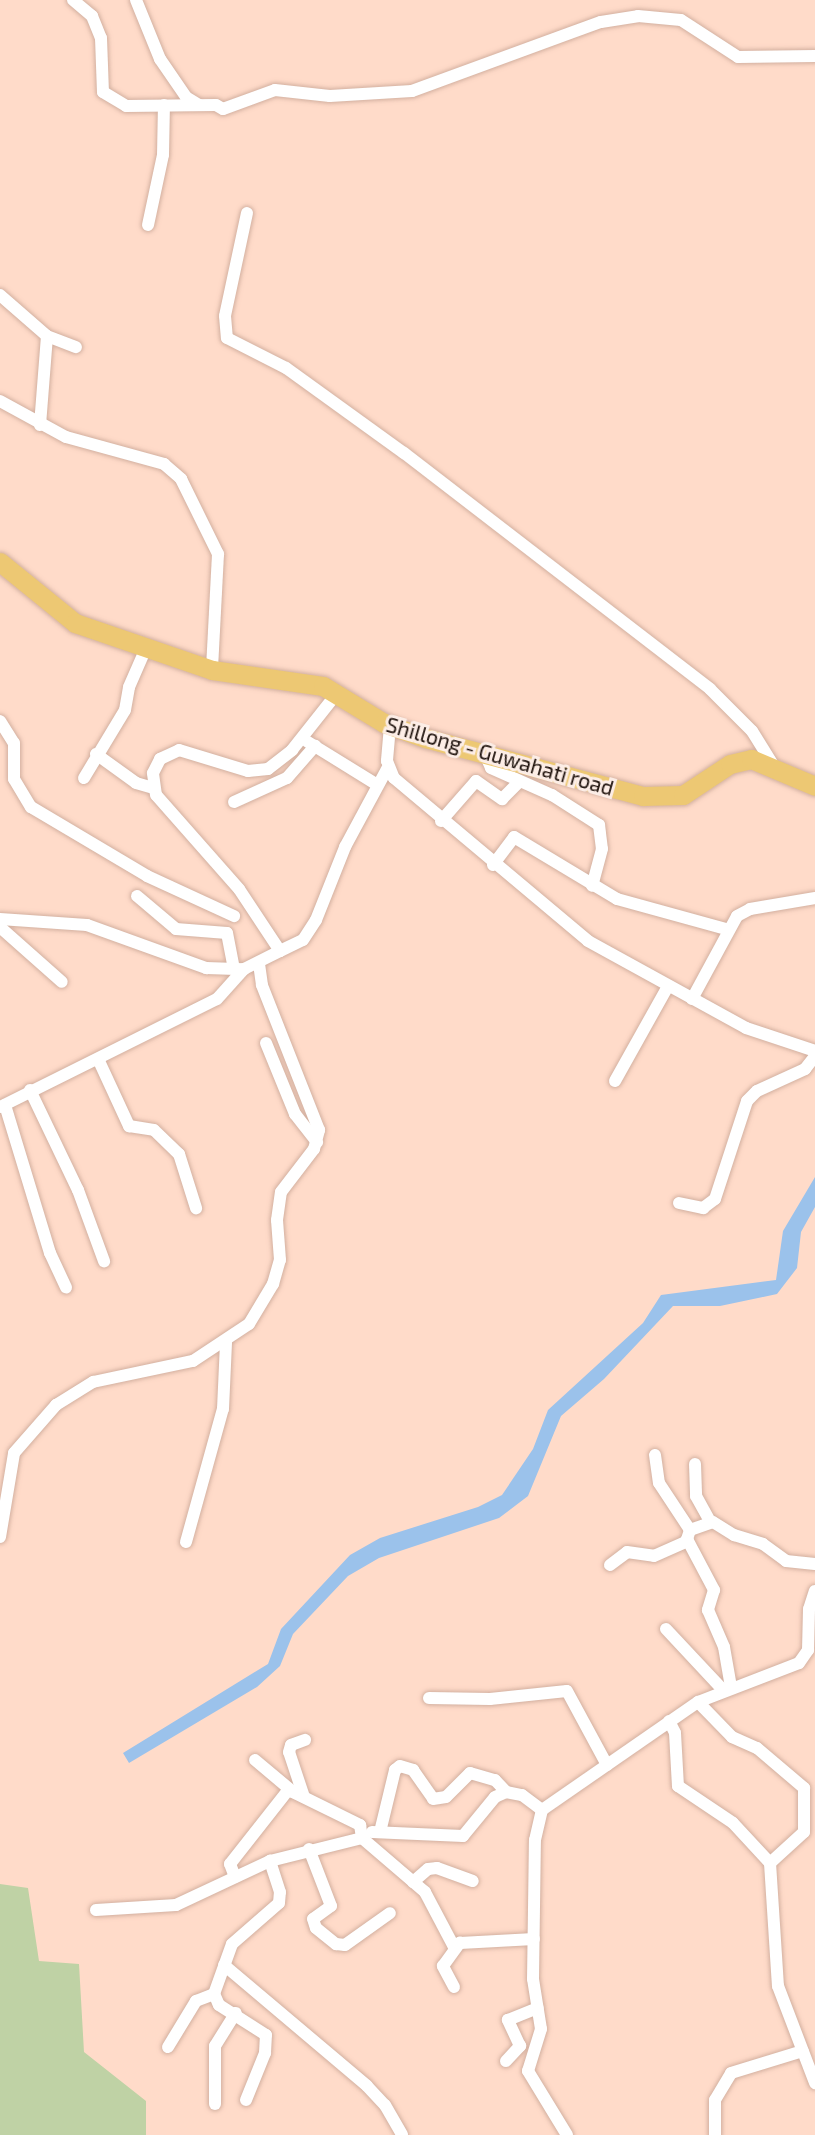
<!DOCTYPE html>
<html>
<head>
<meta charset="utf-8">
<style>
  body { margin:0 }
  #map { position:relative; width:815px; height:2135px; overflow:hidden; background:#ffdbc9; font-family:"Exo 2",sans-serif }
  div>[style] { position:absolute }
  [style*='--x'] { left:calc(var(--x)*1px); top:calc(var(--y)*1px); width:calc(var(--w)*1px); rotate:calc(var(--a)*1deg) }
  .green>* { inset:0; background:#bfd2a5 }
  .water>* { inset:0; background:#9bc2eb }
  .roads { filter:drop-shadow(0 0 2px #d3b0a0) drop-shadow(0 0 2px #d3b0a0) }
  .minor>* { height:12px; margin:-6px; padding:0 6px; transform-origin:6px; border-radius:6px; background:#fff }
  .highway>* { height:19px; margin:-9.5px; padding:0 9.5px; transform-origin:9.5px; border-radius:9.5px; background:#edc873 }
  span { translate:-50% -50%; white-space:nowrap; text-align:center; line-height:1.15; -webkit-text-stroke:6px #fcede6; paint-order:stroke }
  .street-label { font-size:21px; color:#1b0f09 }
</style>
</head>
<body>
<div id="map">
  <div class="green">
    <div style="clip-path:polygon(0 1884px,28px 1888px,39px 1961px,79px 1964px,84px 2052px,146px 2101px,146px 2135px,0 2135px)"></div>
  </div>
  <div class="water">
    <div style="clip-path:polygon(815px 1177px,815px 1207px,801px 1232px,797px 1268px,777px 1294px,720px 1306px,673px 1306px,604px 1379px,561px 1416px,528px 1496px,499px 1518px,379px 1558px,348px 1576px,293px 1634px,280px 1666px,257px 1687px,129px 1763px,123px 1753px,268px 1664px,281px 1629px,350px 1555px,380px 1538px,478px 1507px,502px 1495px,533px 1449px,548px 1410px,643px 1323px,661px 1295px,776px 1280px,783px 1231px)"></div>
  </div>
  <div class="roads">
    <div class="minor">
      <div style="--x:73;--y:0;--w:25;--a:40"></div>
      <div style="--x:92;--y:16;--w:24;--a:68"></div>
      <div style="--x:101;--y:38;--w:54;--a:87.9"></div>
      <div style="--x:103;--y:92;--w:27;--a:31"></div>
      <div style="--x:126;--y:106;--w:90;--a:-0.6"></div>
      <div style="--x:216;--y:105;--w:8;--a:30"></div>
      <div style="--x:223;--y:109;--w:55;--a:-20.1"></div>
      <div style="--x:275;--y:90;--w:55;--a:6.2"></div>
      <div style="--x:330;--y:96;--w:82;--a:-3.5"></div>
      <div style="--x:412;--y:91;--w:201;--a:-20.1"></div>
      <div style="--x:601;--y:22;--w:37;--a:-9"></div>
      <div style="--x:638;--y:16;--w:43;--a:5.3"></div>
      <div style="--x:681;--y:20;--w:68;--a:33"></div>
      <div style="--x:738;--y:57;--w:77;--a:-0.7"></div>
      <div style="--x:136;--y:0;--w:64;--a:67.9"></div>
      <div style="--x:160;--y:59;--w:46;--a:55.6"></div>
      <div style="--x:186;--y:97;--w:15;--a:32"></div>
      <div style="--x:247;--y:213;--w:105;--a:102.1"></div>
      <div style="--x:225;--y:316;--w:22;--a:85"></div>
      <div style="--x:227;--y:338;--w:66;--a:27"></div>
      <div style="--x:286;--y:368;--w:145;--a:35.8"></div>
      <div style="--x:404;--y:453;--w:386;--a:37.6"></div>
      <div style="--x:710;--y:689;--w:59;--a:45"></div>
      <div style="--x:752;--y:731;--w:44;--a:58.1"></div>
      <div style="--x:148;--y:225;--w:72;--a:-77.9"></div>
      <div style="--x:163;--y:155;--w:50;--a:-88.9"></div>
      <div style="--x:0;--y:295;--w:62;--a:41.1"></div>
      <div style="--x:47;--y:336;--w:31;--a:21"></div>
      <div style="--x:0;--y:401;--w:75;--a:28.6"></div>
      <div style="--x:66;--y:437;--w:102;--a:15.4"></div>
      <div style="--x:164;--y:464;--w:23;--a:41"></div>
      <div style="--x:181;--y:479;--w:84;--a:63.7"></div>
      <div style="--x:218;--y:554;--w:116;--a:93"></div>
      <div style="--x:40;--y:425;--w:89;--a:-85.5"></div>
      <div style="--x:0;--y:721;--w:26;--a:58"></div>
      <div style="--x:14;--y:743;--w:36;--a:90"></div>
      <div style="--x:14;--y:779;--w:33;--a:59"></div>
      <div style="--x:31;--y:807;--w:135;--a:30.7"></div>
      <div style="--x:147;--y:876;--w:96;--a:24.7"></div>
      <div style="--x:390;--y:726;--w:35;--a:95"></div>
      <div style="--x:387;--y:761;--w:18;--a:68"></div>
      <div style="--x:394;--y:778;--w:253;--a:40"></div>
      <div style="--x:588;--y:941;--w:180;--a:28.8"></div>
      <div style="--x:746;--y:1028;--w:73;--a:18.4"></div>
      <div style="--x:308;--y:742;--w:80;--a:31.7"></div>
      <div style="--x:484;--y:752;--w:17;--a:66"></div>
      <div style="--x:491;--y:768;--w:67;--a:23.9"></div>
      <div style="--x:552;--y:795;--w:56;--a:32.6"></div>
      <div style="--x:599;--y:825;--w:24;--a:83"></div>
      <div style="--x:602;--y:849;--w:38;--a:105"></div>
      <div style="--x:96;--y:754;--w:49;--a:35.9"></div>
      <div style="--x:136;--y:783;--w:18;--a:16"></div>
      <div style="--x:84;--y:778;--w:79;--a:-58.9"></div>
      <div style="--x:125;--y:710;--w:23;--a:-80"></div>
      <div style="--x:129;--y:687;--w:43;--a:-66.4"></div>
      <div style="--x:234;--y:802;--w:58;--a:-24.4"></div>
      <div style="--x:287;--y:778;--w:43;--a:-48.8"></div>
      <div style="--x:441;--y:821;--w:53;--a:-48.8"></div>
      <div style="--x:476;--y:781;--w:32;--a:35"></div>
      <div style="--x:502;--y:799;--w:25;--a:-45"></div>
      <div style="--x:493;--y:865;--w:35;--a:-53"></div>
      <div style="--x:514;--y:837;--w:120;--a:31"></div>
      <div style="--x:617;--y:899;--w:113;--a:15.4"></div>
      <div style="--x:137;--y:896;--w:51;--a:40.2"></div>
      <div style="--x:176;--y:929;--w:51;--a:4.5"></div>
      <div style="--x:227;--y:933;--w:37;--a:79"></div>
      <div style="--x:0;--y:919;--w:87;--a:3.9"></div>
      <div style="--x:87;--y:925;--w:127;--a:19.9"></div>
      <div style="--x:206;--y:968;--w:38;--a:2"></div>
      <div style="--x:244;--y:969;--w:40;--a:-26.6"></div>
      <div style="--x:280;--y:951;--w:74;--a:-123.5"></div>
      <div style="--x:239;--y:889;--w:125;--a:-131.4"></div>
      <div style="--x:156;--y:795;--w:22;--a:-98"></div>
      <div style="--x:153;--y:773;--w:16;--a:-63"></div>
      <div style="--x:160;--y:759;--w:21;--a:-25"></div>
      <div style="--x:179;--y:750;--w:72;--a:16.9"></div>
      <div style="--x:248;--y:771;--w:20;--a:-6"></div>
      <div style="--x:268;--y:769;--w:31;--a:-38"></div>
      <div style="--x:292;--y:750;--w:74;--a:-51.6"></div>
      <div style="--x:1;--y:928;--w:81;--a:41.5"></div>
      <div style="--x:280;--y:951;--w:25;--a:-26"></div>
      <div style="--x:303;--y:940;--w:24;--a:-57"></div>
      <div style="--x:316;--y:920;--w:79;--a:-68.3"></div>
      <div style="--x:345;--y:847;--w:89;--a:-61.7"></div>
      <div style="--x:692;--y:999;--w:94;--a:-61.5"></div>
      <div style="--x:737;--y:916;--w:15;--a:-28"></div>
      <div style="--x:750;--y:909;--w:66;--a:-9.6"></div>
      <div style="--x:266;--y:1043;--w:77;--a:67.8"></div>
      <div style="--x:295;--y:1114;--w:36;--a:52"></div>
      <div style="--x:99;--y:1061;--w:72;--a:65.2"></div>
      <div style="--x:129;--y:1126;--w:25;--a:9"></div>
      <div style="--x:154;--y:1130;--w:35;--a:44"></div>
      <div style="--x:179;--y:1154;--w:57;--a:72.5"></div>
      <div style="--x:615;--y:1081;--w:109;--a:-60.8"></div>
      <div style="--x:30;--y:1090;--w:111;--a:64.4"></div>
      <div style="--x:78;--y:1190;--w:76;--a:69.9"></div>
      <div style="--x:5;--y:1105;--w:155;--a:73.1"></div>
      <div style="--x:50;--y:1253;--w:38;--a:65"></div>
      <div style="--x:0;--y:1107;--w:242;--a:-26.5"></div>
      <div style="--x:217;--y:999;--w:40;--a:-48"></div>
      <div style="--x:679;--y:1203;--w:25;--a:12"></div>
      <div style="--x:703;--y:1208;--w:15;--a:-37"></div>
      <div style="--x:715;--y:1199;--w:103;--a:-71.9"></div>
      <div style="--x:747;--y:1101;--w:14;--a:-45"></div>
      <div style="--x:757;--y:1091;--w:53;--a:-24.6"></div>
      <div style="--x:805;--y:1069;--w:16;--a:-52"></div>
      <div style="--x:655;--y:1455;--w:28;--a:82"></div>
      <div style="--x:659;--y:1483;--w:56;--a:56.6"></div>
      <div style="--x:690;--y:1530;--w:9;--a:108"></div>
      <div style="--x:687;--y:1539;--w:58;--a:62.1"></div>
      <div style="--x:714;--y:1590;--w:21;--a:107"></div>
      <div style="--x:708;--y:1610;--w:40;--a:66.6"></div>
      <div style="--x:724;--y:1647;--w:41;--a:80.1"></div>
      <div style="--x:695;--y:1464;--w:32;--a:88"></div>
      <div style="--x:696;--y:1496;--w:29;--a:61"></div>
      <div style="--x:690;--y:1530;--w:24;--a:-19"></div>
      <div style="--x:713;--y:1522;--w:25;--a:32"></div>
      <div style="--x:734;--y:1535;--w:30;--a:17"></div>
      <div style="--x:763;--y:1544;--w:29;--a:36"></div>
      <div style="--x:786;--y:1561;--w:29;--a:6"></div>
      <div style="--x:0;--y:1537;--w:85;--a:-80.5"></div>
      <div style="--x:14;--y:1453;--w:64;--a:-48.8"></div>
      <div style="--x:56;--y:1405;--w:44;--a:-31.9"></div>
      <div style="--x:93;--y:1382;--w:102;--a:-11.9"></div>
      <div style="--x:193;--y:1361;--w:67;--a:-33.5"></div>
      <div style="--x:249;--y:1324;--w:47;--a:-59"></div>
      <div style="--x:273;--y:1284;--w:25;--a:-74"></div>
      <div style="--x:280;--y:1260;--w:40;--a:-94.3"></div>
      <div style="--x:277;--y:1220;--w:28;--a:-82"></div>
      <div style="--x:281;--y:1192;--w:54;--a:-52.5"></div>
      <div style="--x:314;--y:1149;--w:20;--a:-75"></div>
      <div style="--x:319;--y:1130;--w:156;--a:-111.5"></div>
      <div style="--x:262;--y:985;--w:22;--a:-98"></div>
      <div style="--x:186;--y:1542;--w:138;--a:-74.5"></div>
      <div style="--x:223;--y:1409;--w:67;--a:-87.4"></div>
      <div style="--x:610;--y:1565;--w:21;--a:-37"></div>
      <div style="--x:627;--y:1552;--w:27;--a:8"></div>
      <div style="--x:654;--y:1556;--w:37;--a:-24"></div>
      <div style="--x:666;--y:1629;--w:83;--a:46.9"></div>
      <div style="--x:429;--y:1698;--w:61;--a:0.9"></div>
      <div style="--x:490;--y:1699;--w:77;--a:-5.9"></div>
      <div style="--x:567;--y:1691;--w:84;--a:61.6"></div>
      <div style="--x:698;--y:1702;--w:49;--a:45.8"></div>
      <div style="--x:732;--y:1737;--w:27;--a:24"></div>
      <div style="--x:757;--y:1748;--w:62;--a:40.4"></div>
      <div style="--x:804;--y:1788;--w:44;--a:90"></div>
      <div style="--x:804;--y:1832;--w:46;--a:137.6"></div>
      <div style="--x:669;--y:1721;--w:13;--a:63"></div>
      <div style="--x:675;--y:1733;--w:53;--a:86.8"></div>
      <div style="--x:678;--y:1786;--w:66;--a:33.9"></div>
      <div style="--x:733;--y:1823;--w:54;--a:47.2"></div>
      <div style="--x:770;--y:1863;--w:123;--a:86.3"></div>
      <div style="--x:778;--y:1986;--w:104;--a:69.1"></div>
      <div style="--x:255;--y:1760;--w:50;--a:40.1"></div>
      <div style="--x:293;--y:1792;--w:75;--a:26.2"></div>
      <div style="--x:360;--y:1825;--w:13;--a:81"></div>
      <div style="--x:304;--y:1797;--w:47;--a:-108.4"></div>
      <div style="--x:289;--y:1752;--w:7;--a:-74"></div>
      <div style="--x:291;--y:1745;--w:15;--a:-20"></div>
      <div style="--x:372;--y:1832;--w:91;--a:2.5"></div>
      <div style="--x:463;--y:1836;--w:50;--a:-50.6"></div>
      <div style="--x:495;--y:1797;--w:12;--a:-24"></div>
      <div style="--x:506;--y:1792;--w:16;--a:11"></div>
      <div style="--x:522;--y:1795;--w:25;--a:37"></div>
      <div style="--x:380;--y:1832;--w:64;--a:-76.4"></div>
      <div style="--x:395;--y:1770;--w:6;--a:-39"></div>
      <div style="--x:400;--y:1766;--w:14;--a:17"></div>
      <div style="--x:413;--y:1770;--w:35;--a:55"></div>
      <div style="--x:433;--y:1799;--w:13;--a:-9"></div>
      <div style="--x:446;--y:1797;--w:34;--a:-45"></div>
      <div style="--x:470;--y:1773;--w:26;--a:16"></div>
      <div style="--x:495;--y:1780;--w:16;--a:47"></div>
      <div style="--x:309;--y:1849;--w:61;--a:68.9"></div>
      <div style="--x:331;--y:1906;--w:22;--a:144"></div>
      <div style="--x:313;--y:1919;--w:9;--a:72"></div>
      <div style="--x:316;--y:1928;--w:26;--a:39"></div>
      <div style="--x:336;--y:1944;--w:9;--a:6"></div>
      <div style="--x:345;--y:1945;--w:55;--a:-35.4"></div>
      <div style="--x:235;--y:1877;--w:14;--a:-111"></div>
      <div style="--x:230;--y:1864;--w:95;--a:-51.8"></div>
      <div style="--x:413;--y:1882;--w:20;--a:-41"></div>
      <div style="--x:428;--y:1869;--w:9;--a:-6"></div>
      <div style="--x:437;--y:1868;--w:38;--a:20"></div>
      <div style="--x:96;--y:1910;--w:80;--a:-3.6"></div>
      <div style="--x:176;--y:1905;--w:104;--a:-25.1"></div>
      <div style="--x:270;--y:1861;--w:95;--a:-14"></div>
      <div style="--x:362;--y:1838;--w:83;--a:40.6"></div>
      <div style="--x:425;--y:1892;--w:64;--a:62.2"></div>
      <div style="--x:224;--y:1965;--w:187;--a:40.2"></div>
      <div style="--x:367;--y:2086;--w:26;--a:47"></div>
      <div style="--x:385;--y:2105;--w:34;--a:60"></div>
      <div style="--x:454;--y:1987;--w:24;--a:-118"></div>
      <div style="--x:443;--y:1966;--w:29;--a:-54"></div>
      <div style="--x:460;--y:1943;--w:74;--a:-3.1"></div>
      <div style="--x:168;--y:2047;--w:54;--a:-58.7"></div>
      <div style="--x:196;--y:2001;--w:19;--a:-21"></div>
      <div style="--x:506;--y:2061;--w:21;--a:-47"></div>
      <div style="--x:520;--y:2046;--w:29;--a:-115"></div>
      <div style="--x:508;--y:2020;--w:32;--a:-22"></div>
      <div style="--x:246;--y:2100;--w:51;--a:-68"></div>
      <div style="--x:265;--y:2053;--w:18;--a:-87"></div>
      <div style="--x:266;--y:2035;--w:56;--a:-147.4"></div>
      <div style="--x:219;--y:2005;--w:12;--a:-114"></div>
      <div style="--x:214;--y:1994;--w:53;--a:-70.2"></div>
      <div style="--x:232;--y:1944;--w:62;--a:-41.1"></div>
      <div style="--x:279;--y:1903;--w:11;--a:-85"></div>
      <div style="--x:280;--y:1892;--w:33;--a:-108"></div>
      <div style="--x:215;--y:2104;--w:58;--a:-90"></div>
      <div style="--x:215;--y:2046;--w:39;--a:-58"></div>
      <div style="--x:567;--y:2135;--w:75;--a:-121.4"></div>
      <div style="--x:528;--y:2071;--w:44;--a:-72.8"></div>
      <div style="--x:541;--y:2029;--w:51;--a:-99.1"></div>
      <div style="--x:533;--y:1979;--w:139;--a:-89.2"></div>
      <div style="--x:535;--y:1840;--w:31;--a:-77"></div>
      <div style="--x:542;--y:1810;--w:190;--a:-34.7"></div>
      <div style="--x:698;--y:1702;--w:108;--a:-21.1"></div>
      <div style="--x:799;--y:1663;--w:16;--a:-55"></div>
      <div style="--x:808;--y:1650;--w:41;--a:-88.6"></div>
      <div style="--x:809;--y:1609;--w:19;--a:-72"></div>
      <div style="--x:715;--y:2135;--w:35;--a:-90"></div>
      <div style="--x:715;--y:2100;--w:31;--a:-59"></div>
      <div style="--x:731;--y:2073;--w:75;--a:-17"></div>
    </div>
    <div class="highway">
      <div style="--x:0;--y:562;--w:97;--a:39.1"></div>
      <div style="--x:75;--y:623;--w:145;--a:18.9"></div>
      <div style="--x:212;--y:670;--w:112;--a:8.2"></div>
      <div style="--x:323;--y:686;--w:71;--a:31.2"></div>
      <div style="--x:384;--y:723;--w:44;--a:20.1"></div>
      <div style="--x:425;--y:738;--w:226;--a:14.9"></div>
      <div style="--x:643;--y:796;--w:40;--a:-1.4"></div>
      <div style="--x:683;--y:795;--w:56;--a:-33.4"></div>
      <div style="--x:730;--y:764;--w:22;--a:-13"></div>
      <div style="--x:751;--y:759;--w:69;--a:22.9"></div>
    </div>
  </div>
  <div class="street-label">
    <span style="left:500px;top:756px;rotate:16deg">Shillong - Guwahati road</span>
  </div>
</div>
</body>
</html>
